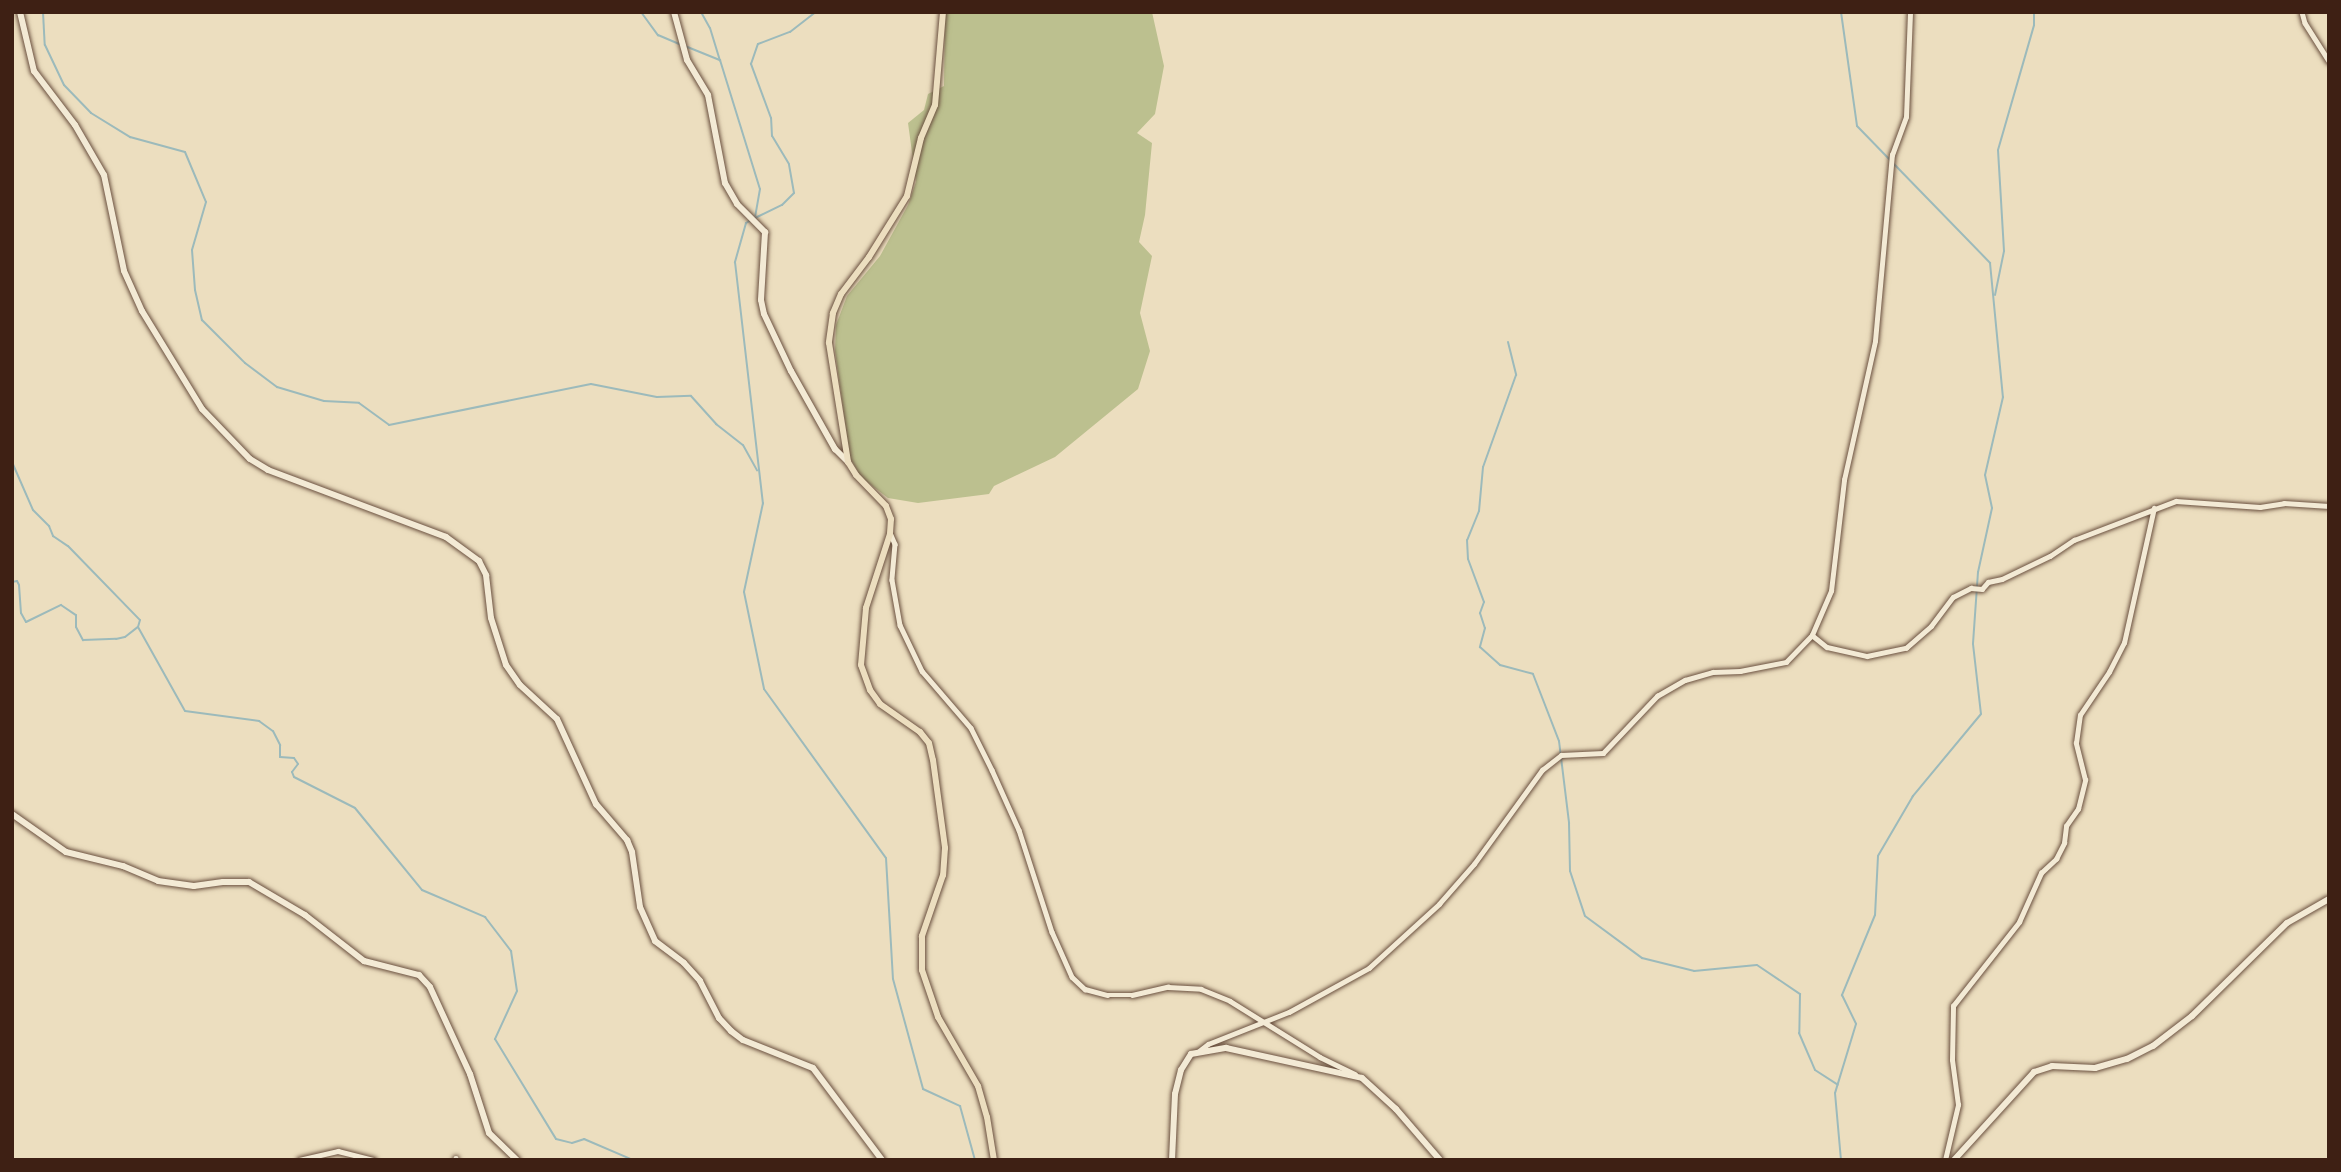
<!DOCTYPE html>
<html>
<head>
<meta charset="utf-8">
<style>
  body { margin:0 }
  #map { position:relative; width:2341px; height:1172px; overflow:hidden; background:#ecdebf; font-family:"IM FELL Double Pica",serif }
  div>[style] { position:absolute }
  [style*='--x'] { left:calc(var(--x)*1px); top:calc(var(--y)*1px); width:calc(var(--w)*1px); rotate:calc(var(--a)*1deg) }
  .green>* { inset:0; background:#bcc08f }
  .stream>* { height:2px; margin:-1px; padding:0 1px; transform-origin:1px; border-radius:1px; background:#9cbabb }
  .roads { filter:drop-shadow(0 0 2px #6a503f) drop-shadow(0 0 2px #6a503f) }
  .street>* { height:4.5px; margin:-2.25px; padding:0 2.25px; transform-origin:2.25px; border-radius:2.25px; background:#f3ead5 }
  .secondary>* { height:6px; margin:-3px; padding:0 3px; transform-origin:3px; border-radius:3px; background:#f3ead5 }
  .primary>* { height:6px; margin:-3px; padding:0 3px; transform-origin:3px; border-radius:3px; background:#ecdebf }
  span { translate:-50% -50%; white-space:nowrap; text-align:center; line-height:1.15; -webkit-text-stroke:5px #f3ead5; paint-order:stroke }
  .frame { position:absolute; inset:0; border:14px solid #3e2014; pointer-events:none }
</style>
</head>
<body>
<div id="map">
  <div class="green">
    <div style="clip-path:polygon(945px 12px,1152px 12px,1164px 66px,1155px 114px,1137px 133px,1152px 143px,1145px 215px,1139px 242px,1152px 256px,1140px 313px,1150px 351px,1138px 389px,1055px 457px,994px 486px,989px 494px,918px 503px,888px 498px,862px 478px,850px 458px,835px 351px,836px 325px,847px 296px,880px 256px,908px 205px,916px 182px,908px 123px,924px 110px,928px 94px,944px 86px)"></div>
  </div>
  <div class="stream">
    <div style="--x:43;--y:12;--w:33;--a:87"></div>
    <div style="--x:45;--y:45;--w:44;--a:64.6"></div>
    <div style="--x:64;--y:85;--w:39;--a:46"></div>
    <div style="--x:91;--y:113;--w:46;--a:31.6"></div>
    <div style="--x:130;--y:137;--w:57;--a:15.3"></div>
    <div style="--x:185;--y:152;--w:54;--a:67.2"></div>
    <div style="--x:206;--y:202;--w:50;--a:106.3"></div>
    <div style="--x:192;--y:250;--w:40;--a:85.7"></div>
    <div style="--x:195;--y:290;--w:31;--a:77"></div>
    <div style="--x:202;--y:320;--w:61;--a:45"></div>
    <div style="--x:245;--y:363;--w:40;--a:37"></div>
    <div style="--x:277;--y:387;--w:49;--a:16.6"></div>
    <div style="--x:324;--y:401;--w:35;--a:3"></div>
    <div style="--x:359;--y:403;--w:37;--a:36"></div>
    <div style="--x:389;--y:425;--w:206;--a:-11.5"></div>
    <div style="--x:591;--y:384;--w:67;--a:11.1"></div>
    <div style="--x:657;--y:397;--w:34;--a:-2"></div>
    <div style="--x:691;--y:396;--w:38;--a:48"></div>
    <div style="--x:716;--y:424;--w:34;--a:38"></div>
    <div style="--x:743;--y:445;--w:29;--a:61"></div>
    <div style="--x:641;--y:12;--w:29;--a:54"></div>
    <div style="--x:658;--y:35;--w:23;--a:23"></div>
    <div style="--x:701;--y:12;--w:18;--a:61"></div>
    <div style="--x:710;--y:28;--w:34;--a:73"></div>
    <div style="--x:1841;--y:12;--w:115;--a:82"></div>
    <div style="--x:1857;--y:126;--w:191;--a:45.8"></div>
    <div style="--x:1990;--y:263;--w:135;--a:84.5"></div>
    <div style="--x:2003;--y:397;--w:80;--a:103"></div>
    <div style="--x:1985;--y:475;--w:34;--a:78"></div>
    <div style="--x:1992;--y:508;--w:66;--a:102.3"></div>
    <div style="--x:1978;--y:572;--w:72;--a:94"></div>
    <div style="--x:1973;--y:644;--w:70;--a:83.5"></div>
    <div style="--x:1981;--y:714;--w:107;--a:129.7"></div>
    <div style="--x:1913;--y:796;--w:69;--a:120.3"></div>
    <div style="--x:1878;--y:856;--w:59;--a:92.9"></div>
    <div style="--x:1875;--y:915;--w:87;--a:112.4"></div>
    <div style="--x:1842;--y:995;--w:32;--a:64"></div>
    <div style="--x:1856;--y:1024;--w:72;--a:106.9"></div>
    <div style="--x:1835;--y:1093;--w:67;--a:84.9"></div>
    <div style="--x:685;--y:46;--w:38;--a:22"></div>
    <div style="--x:720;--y:60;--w:135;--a:72.8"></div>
    <div style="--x:760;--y:189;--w:27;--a:100"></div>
    <div style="--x:755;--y:218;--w:30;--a:-26"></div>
    <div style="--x:782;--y:205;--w:17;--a:-45"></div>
    <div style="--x:794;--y:193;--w:29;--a:-100"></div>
    <div style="--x:789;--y:164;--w:33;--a:-121"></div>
    <div style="--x:772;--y:136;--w:18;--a:-93"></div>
    <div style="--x:771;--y:118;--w:58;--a:-110.3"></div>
    <div style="--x:751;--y:64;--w:21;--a:-71"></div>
    <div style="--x:758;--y:44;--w:34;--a:-21"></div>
    <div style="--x:790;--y:32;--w:33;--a:-38"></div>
    <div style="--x:751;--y:220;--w:6;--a:149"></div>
    <div style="--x:746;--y:223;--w:41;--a:105.8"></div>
    <div style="--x:735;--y:262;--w:243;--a:83.4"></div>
    <div style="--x:763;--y:503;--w:91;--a:102.1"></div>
    <div style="--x:744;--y:592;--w:99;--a:78.3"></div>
    <div style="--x:764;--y:689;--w:208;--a:54.2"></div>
    <div style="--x:886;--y:858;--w:121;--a:86.7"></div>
    <div style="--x:893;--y:979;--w:114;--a:74.7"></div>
    <div style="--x:923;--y:1089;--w:41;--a:24.7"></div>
    <div style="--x:960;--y:1106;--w:56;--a:74.5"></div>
    <div style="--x:1995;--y:295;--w:45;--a:-78.4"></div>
    <div style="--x:2004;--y:251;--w:101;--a:-93.4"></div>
    <div style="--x:1998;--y:150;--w:130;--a:-73.9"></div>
    <div style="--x:2034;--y:25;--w:13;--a:-90"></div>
    <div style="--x:1508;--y:342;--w:34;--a:76"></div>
    <div style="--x:1516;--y:375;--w:98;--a:109.7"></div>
    <div style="--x:1483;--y:467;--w:44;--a:95.2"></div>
    <div style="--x:1479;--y:511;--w:31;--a:112"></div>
    <div style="--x:1467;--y:540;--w:19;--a:87"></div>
    <div style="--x:1468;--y:559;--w:46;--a:69.6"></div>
    <div style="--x:1484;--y:602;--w:12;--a:110"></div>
    <div style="--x:1480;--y:613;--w:16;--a:72"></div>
    <div style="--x:1485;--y:628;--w:20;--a:105"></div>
    <div style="--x:1480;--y:647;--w:27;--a:42"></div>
    <div style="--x:1500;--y:665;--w:34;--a:15"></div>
    <div style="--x:1533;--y:674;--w:72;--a:68.8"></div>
    <div style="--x:1559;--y:741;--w:83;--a:83"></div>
    <div style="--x:1569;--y:823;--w:48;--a:88.8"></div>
    <div style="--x:1570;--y:871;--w:47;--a:71.6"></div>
    <div style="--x:1585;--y:916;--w:71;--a:36.4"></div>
    <div style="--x:1642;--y:958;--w:54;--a:14"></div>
    <div style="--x:1694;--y:971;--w:63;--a:-5.4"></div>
    <div style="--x:1757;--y:965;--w:52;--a:34"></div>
    <div style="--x:1800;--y:994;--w:39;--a:91"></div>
    <div style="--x:1799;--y:1033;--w:40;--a:66.6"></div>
    <div style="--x:1815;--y:1070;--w:27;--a:33"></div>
    <div style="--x:12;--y:462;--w:52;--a:66.4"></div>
    <div style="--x:33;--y:510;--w:23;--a:45"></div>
    <div style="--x:49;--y:526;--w:11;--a:68"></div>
    <div style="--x:53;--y:536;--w:18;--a:34"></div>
    <div style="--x:68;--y:546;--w:103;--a:45.8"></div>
    <div style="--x:140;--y:620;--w:7;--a:106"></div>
    <div style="--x:12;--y:582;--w:5;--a:-11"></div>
    <div style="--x:17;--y:581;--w:4;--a:63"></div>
    <div style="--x:19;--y:585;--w:28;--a:86"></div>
    <div style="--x:21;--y:613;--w:10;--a:61"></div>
    <div style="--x:26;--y:622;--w:39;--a:-26"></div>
    <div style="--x:61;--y:605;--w:18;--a:34"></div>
    <div style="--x:76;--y:615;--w:12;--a:90"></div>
    <div style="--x:76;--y:627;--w:15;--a:62"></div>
    <div style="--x:83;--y:640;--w:33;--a:-2"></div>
    <div style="--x:116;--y:639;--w:9;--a:-13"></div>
    <div style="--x:125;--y:637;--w:16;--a:-38"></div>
    <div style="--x:138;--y:627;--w:96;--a:60.8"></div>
    <div style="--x:185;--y:711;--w:75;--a:7.7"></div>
    <div style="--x:259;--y:721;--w:17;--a:36"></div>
    <div style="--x:273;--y:731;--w:16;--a:63"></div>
    <div style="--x:280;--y:745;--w:12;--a:90"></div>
    <div style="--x:280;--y:757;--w:14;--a:4"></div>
    <div style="--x:294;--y:758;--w:7;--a:56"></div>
    <div style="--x:298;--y:764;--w:10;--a:127"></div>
    <div style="--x:292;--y:772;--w:5;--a:68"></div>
    <div style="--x:294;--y:777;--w:68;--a:26.9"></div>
    <div style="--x:355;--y:808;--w:106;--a:50.7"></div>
    <div style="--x:422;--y:890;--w:69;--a:23.2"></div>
    <div style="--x:485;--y:917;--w:43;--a:52.6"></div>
    <div style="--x:511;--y:951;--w:40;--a:81.5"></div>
    <div style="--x:517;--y:991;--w:53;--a:114.6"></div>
    <div style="--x:495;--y:1039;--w:117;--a:58.6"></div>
    <div style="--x:556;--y:1139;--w:16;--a:14"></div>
    <div style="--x:572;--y:1143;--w:13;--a:-18"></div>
    <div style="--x:584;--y:1139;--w:53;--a:23.2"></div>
  </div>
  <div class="roads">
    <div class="street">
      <div style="--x:2302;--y:12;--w:11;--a:75"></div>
      <div style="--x:2305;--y:23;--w:45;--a:57.7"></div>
      <div style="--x:891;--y:535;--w:10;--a:66"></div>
      <div style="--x:895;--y:544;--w:36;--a:95"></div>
      <div style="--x:892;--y:580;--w:46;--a:79.9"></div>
      <div style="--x:900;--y:625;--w:51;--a:64.4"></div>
      <div style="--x:922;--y:671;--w:75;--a:49.3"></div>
      <div style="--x:971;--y:728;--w:47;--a:63.4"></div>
      <div style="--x:992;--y:770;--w:66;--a:65.8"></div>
      <div style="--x:1019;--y:830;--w:107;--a:72.1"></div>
      <div style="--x:1052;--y:932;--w:49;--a:66"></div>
      <div style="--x:1072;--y:977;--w:18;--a:43"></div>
      <div style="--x:1085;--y:989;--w:23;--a:15"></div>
      <div style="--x:1107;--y:995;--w:25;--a:0"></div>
      <div style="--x:1132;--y:995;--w:37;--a:-13"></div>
      <div style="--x:1168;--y:987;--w:33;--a:3"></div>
      <div style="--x:1201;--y:989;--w:31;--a:22"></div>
      <div style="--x:1230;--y:1001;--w:106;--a:31.9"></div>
      <div style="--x:1320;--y:1057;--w:39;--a:26"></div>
      <div style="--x:1812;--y:635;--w:19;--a:39"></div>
      <div style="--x:1827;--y:647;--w:41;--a:12.7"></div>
      <div style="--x:1867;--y:656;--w:40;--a:-12"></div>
      <div style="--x:1906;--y:648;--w:33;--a:-41"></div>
      <div style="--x:1931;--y:626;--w:36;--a:-53"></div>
      <div style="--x:1953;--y:597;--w:20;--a:-27"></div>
      <div style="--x:1971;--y:588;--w:11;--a:5"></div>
      <div style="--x:1982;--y:589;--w:9;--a:-49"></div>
      <div style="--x:1988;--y:582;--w:14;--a:-12"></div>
      <div style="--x:2002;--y:579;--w:53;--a:-25.6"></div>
      <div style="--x:2050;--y:556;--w:29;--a:-34"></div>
      <div style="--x:2074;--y:540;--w:109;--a:-20.9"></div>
      <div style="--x:2176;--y:501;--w:84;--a:4.1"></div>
      <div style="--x:2260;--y:507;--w:24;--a:-9"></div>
      <div style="--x:2284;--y:503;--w:45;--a:3.8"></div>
      <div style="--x:1199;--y:1051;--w:11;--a:-38"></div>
      <div style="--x:1208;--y:1044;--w:87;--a:-21.6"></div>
      <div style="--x:1289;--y:1012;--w:91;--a:-28.8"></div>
      <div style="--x:1369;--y:968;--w:95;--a:-42.4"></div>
      <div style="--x:1439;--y:904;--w:53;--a:-48.8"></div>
      <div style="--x:1474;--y:864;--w:116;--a:-54.1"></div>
      <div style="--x:1542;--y:770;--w:24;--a:-38"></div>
      <div style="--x:1561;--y:755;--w:42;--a:-2.7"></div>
      <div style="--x:1603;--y:753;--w:79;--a:-46.5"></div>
      <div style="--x:1657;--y:696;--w:32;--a:-30"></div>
      <div style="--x:1685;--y:680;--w:29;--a:-16"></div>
      <div style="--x:1713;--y:672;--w:27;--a:-2"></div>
      <div style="--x:1740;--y:671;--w:47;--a:-11.1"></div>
      <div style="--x:1786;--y:662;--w:37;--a:-46"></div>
      <div style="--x:1812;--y:635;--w:48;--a:-66.6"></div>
      <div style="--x:1831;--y:591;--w:112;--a:-83.3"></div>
      <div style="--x:1844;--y:480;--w:142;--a:-77.4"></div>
      <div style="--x:1875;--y:341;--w:187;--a:-84.8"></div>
      <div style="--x:1892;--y:155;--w:40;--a:-69.8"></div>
      <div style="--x:1906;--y:117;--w:105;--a:-87.8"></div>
      <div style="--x:456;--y:1158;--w:2;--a:90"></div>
      <div style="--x:299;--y:1160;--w:40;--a:-13"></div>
      <div style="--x:338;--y:1151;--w:37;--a:14"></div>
      <div style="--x:1945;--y:1160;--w:57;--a:-76.7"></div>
      <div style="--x:1958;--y:1105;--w:45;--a:-97.6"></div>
      <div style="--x:1952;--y:1060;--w:54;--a:-88.9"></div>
      <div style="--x:1953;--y:1006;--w:107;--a:-51.8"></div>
      <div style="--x:2019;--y:922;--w:54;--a:-65.8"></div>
      <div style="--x:2041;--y:873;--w:21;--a:-43"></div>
      <div style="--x:2056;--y:859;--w:18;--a:-63"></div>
      <div style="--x:2064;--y:843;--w:17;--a:-83"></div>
      <div style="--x:2066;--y:826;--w:21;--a:-55"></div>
      <div style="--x:2078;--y:809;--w:30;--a:-76"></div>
      <div style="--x:2085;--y:780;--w:38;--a:-104"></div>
      <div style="--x:2076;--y:743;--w:28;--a:-82"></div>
      <div style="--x:2080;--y:715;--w:52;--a:-56"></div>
      <div style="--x:2109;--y:672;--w:33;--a:-63"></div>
      <div style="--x:2124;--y:643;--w:138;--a:-77.5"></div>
    </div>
    <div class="secondary">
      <div style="--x:20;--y:12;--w:61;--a:76.7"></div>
      <div style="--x:34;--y:71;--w:68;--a:52.8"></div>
      <div style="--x:75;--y:125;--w:58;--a:59.9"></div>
      <div style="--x:104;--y:175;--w:98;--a:78.2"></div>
      <div style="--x:124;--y:271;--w:44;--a:65.8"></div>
      <div style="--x:142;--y:311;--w:115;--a:58.5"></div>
      <div style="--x:202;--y:409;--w:69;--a:46.2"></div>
      <div style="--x:250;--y:459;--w:21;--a:31"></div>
      <div style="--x:268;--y:470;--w:190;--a:20.6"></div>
      <div style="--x:446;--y:537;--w:41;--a:36"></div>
      <div style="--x:479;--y:561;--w:16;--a:63"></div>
      <div style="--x:486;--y:575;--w:43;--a:83.4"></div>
      <div style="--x:491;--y:618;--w:49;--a:72.3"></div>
      <div style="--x:506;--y:665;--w:24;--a:55"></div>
      <div style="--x:520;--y:685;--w:50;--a:42.6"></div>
      <div style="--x:557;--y:719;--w:94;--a:65.4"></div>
      <div style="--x:596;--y:804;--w:48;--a:49.3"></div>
      <div style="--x:627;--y:840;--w:13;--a:67"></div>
      <div style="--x:632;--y:852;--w:56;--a:81.7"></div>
      <div style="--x:640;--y:907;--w:37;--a:66"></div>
      <div style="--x:655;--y:941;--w:36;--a:37"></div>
      <div style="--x:684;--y:963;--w:24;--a:48"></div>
      <div style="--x:700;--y:981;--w:42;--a:62.8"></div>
      <div style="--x:719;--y:1018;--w:18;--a:47"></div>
      <div style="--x:731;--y:1031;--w:15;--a:37"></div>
      <div style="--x:743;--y:1040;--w:75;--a:21.8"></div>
      <div style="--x:813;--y:1068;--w:115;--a:53.1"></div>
      <div style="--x:674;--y:12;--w:50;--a:74.8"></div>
      <div style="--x:687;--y:60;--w:41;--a:59"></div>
      <div style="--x:708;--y:95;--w:90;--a:79.1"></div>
      <div style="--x:725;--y:183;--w:24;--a:60"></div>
      <div style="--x:737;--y:204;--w:40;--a:45"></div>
      <div style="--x:765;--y:232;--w:68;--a:93.4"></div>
      <div style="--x:761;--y:300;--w:14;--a:78"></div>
      <div style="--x:764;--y:314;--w:63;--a:64.7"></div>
      <div style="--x:791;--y:371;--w:90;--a:60.6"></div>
      <div style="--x:835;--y:449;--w:18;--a:45"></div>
      <div style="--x:12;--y:814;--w:66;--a:35.1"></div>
      <div style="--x:66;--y:852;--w:59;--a:13.8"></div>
      <div style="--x:123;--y:866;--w:38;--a:23"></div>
      <div style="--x:158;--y:881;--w:36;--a:8"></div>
      <div style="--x:194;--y:886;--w:29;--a:-8"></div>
      <div style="--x:223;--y:882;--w:26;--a:0"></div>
      <div style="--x:249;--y:882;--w:65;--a:30.5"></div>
      <div style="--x:305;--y:915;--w:75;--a:37.9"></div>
      <div style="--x:364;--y:961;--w:57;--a:14.3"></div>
      <div style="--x:419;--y:975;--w:16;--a:47"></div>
      <div style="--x:430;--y:987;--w:96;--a:65.3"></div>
      <div style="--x:470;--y:1074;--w:62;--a:72.1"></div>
      <div style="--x:489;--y:1133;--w:39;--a:44"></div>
      <div style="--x:1172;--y:1160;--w:66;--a:-87.4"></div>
      <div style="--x:1175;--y:1094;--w:25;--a:-76"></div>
      <div style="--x:1181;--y:1070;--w:19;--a:-58"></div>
      <div style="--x:1191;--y:1054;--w:36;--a:-10"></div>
      <div style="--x:1226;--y:1048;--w:139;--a:12.4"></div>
      <div style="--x:1362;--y:1078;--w:46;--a:42.4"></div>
      <div style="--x:1396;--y:1109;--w:67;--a:49.2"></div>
      <div style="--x:1954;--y:1160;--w:119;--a:-47.7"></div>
      <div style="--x:2034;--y:1072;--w:19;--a:-18"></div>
      <div style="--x:2052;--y:1066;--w:43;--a:2.7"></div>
      <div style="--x:2095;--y:1068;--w:33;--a:-16"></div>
      <div style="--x:2127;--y:1059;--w:29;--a:-27"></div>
      <div style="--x:2153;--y:1046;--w:49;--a:-37.6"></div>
      <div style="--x:2192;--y:1016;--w:133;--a:-44.4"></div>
      <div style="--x:2287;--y:923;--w:48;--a:-29.7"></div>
    </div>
    <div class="primary">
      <div style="--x:943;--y:12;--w:93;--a:94.9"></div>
      <div style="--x:935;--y:105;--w:36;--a:113"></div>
      <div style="--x:921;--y:138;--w:60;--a:103.6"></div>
      <div style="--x:907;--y:196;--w:72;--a:121.9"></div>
      <div style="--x:869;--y:257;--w:46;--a:127.1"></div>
      <div style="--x:841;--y:294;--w:21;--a:113"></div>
      <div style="--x:833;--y:313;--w:30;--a:98"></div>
      <div style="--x:829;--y:343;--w:121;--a:80.9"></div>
      <div style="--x:848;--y:462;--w:15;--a:58"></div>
      <div style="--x:856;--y:475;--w:43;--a:45.9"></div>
      <div style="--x:886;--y:506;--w:14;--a:69"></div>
      <div style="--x:891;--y:519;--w:15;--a:94"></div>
      <div style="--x:890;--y:534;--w:78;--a:108"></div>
      <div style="--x:866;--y:608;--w:57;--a:95"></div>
      <div style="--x:861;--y:665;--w:27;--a:70"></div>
      <div style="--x:870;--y:690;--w:17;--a:54"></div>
      <div style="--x:880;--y:704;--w:49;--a:35"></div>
      <div style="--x:920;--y:732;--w:14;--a:51"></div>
      <div style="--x:929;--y:743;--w:17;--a:77"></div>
      <div style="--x:933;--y:760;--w:89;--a:82.2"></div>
      <div style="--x:945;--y:848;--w:27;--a:94"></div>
      <div style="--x:943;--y:875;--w:65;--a:109"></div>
      <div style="--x:922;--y:936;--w:34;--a:90"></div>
      <div style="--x:922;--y:970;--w:50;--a:71.2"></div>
      <div style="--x:938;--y:1017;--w:80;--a:59.9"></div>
      <div style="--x:978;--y:1086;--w:32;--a:74"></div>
      <div style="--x:987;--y:1117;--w:44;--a:80.8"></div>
    </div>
  </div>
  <div class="frame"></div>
</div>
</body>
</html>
